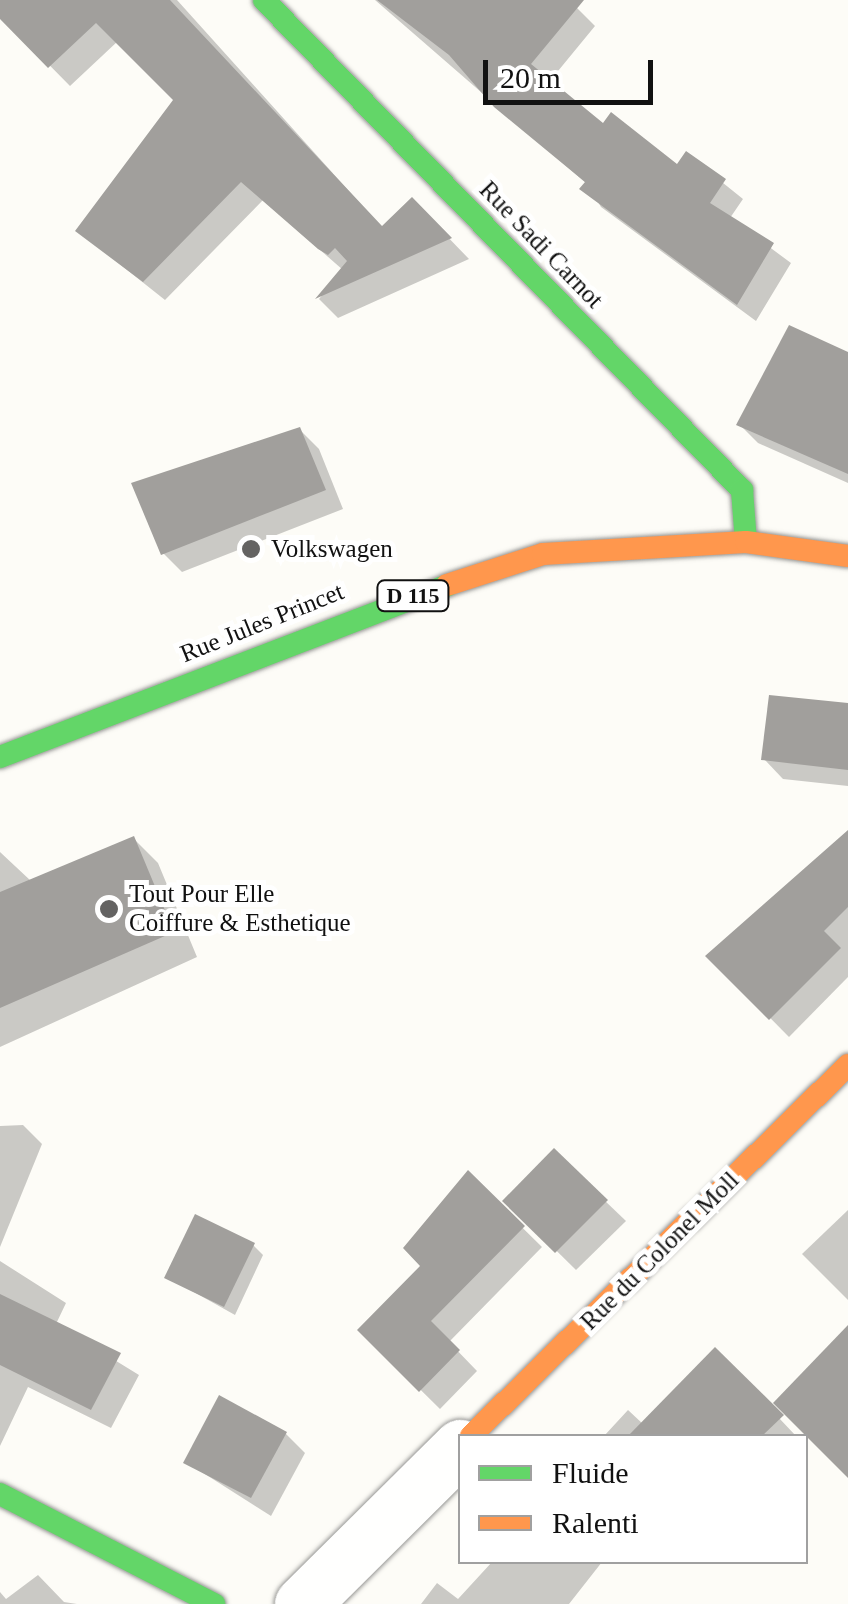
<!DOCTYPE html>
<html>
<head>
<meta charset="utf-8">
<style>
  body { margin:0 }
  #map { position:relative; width:848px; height:1604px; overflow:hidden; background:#fdfcf7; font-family:"Times New Roman",serif }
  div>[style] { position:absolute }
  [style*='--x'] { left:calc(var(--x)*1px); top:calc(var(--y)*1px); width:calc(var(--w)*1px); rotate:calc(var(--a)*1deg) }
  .shadow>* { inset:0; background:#0003 }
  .building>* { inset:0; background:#a19f9c }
  .roads { filter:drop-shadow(0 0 2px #979795) drop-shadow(0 0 2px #979795) }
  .street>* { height:55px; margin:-27.5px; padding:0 27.5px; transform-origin:27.5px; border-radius:27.5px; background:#fffffe }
  .fast>* { height:22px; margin:-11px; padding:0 11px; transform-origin:11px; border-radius:11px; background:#63d668 }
  .slow>* { height:22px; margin:-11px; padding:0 11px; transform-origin:11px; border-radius:11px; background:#ff974d }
  .dots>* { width:28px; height:28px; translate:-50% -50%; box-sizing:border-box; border:5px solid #fff; border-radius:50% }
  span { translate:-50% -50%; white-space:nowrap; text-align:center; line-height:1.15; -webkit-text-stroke:10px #fff; paint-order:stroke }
  .shield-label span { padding:2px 8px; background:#fff; border:2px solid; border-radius:8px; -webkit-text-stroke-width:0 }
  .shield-label { font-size:22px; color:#111; font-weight:700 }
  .street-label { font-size:25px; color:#111 }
  .poi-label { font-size:25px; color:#111 }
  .left { translate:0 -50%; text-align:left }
  .legend { position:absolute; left:458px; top:1434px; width:350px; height:130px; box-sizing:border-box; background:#fff; border:2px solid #a0a0a0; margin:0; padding:12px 18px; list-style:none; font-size:30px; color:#111 }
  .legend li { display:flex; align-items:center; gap:20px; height:50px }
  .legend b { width:50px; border:2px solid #a0a0a0 }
  .scale { position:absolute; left:483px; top:60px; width:170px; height:45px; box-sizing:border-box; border:5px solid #111; border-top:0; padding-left:12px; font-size:30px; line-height:35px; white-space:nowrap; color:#111; -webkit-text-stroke:8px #fff; paint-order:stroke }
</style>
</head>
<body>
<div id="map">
  <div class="shadow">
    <div style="clip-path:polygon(0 0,177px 0,383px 229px,412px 200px,469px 259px,338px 318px,319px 299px,343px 270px,263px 200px,165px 300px,78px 231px,177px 100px,118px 41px,70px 86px,0 15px)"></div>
    <div style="clip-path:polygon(375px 0,567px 0,577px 8px,595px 26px,549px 82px,603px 127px,677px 168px,687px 154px,743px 199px,730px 218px,791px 263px,756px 321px,601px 207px,587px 184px)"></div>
    <div style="clip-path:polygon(848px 353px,848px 483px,758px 443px,739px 424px)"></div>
    <div style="clip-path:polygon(300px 430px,319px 449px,343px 509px,182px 572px,163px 553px)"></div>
    <div style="clip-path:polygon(848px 706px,848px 786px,783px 779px,764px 759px)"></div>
    <div style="clip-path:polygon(133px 838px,158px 863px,197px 957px,0 1047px,0 852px,31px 881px)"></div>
    <div style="clip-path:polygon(848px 855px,848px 977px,789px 1037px,709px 956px)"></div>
    <div style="clip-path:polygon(23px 1125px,42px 1144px,0 1247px,0 1126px)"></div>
    <div style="clip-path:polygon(554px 1152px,626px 1221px,576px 1270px,506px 1201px)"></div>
    <div style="clip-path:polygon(468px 1174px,542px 1247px,449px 1342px,477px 1371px,440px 1409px,360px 1330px,424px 1266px)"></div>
    <div style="clip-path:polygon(848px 1210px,848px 1300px,802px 1254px)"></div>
    <div style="clip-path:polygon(253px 1245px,263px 1255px,235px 1315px,167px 1277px)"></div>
    <div style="clip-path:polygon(0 1261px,66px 1303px,56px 1324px,139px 1375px,111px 1428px,28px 1387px,0 1446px)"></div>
    <div style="clip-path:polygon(715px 1350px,796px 1436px,604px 1436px,628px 1410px,643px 1424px)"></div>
    <div style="clip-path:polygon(286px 1434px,305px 1453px,271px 1516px,186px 1462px)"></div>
    <div style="clip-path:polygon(492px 1562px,602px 1562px,569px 1604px,421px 1604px,437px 1583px,458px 1599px)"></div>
    <div style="clip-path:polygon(38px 1575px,64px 1602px,77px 1604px,0 1604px,0 1592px,6px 1599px)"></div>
  </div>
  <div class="building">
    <div style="clip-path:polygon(0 0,170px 0,382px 226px,412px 197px,452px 238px,315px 299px,347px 261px,335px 248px,328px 255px,318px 249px,241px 182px,143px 282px,75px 231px,173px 100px,96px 23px,48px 68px,0 19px)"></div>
    <div style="clip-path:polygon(377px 0,584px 0,531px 64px,603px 123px,611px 112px,677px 164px,686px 151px,726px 179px,710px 203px,774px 243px,737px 305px,579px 189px,585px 182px,494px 107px,449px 55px)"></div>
    <div style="clip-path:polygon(789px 325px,848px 352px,848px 474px,736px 425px)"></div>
    <div style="clip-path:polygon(300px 427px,326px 490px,161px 555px,131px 483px)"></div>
    <div style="clip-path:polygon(769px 695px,848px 703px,848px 770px,761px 760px)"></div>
    <div style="clip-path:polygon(848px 830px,848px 907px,824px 931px,841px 948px,769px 1020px,705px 956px)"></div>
    <div style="clip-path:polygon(134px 836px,174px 932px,0 1008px,0 892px)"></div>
    <div style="clip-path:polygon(554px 1148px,608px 1200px,555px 1253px,502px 1201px)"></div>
    <div style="clip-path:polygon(468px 1170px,525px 1226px,431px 1321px,460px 1350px,419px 1392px,357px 1330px,420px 1266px,403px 1248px)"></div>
    <div style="clip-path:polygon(195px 1214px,255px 1243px,224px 1307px,164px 1278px)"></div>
    <div style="clip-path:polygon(0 1294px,121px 1353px,91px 1410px,0 1365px)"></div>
    <div style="clip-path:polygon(848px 1325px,848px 1478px,773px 1403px)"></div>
    <div style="clip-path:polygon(715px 1347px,784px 1415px,762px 1436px,628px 1436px)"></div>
    <div style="clip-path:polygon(219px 1395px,287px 1432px,251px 1498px,183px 1463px)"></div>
  </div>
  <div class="roads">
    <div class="street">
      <div style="--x:302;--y:1604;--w:223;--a:-44.8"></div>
    </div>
    <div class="fast">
      <div style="--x:264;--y:0;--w:685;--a:45.71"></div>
      <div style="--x:742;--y:490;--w:52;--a:85.6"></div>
      <div style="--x:0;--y:757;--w:479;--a:-21"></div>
      <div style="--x:0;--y:1494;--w:241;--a:27.2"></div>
    </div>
    <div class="slow">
      <div style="--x:447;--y:585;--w:101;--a:-17.9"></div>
      <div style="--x:543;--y:554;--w:203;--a:-3.4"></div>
      <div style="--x:746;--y:542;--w:103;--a:7.8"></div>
      <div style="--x:471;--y:1436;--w:529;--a:-44.54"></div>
    </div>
  </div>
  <div class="dots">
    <div style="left:251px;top:549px;background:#646362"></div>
    <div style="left:109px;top:909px;background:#646362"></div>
  </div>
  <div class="shield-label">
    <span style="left:413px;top:596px">D 115</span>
  </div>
  <div class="street-label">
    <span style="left:541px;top:245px;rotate:46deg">Rue Sadi Carnot</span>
    <span style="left:262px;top:623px;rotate:-22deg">Rue Jules Princet</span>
    <span style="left:660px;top:1251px;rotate:-45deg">Rue du Colonel Moll</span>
  </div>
  <div class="poi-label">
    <span class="left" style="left:271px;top:549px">Volkswagen</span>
    <span class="left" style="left:129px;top:909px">Tout Pour Elle<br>Coiffure &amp; Esthetique</span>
  </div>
  <ul class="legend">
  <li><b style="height:12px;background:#63d668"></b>Fluide</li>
  <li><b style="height:12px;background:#ff974d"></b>Ralenti</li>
  </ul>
  <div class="scale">20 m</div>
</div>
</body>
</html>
